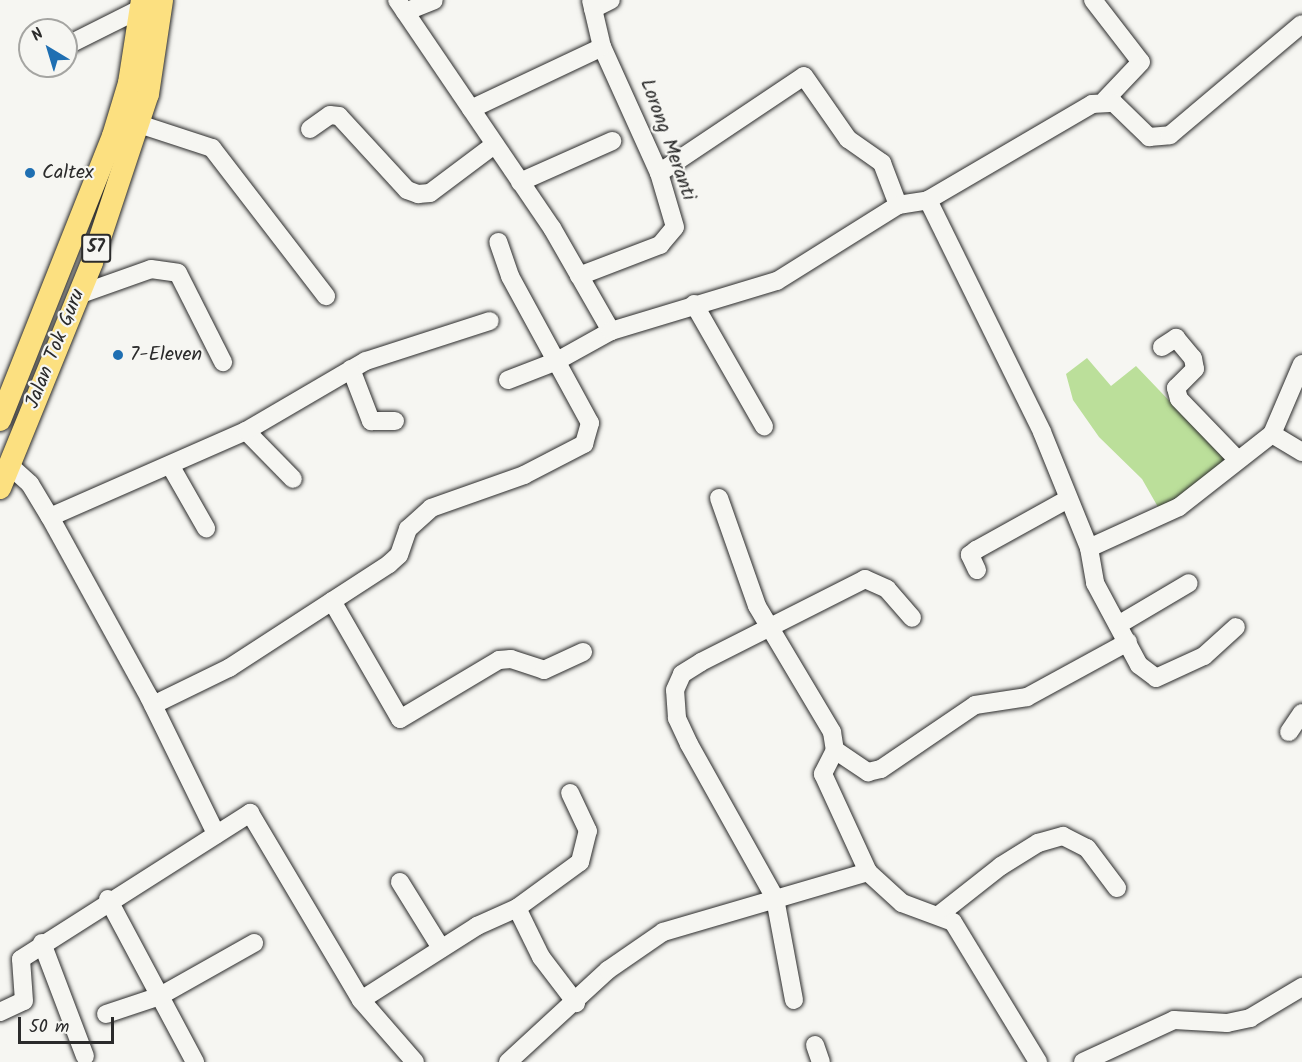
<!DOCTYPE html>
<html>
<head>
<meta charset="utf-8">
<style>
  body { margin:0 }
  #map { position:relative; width:1302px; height:1062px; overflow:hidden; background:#f6f6f2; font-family:Kalam,sans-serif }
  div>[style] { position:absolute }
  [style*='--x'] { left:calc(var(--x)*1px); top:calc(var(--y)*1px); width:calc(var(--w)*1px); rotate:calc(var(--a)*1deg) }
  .green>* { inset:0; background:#bbdf9a }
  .roads { filter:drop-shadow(0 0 2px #2b2b2b) drop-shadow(0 0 2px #2b2b2b) }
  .minor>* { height:18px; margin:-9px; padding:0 9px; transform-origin:9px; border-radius:9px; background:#f6f6f2 }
  .major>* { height:22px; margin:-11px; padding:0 11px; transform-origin:11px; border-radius:11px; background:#fce080 }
  .dots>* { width:16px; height:16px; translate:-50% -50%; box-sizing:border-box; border:3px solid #f6f6f2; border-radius:50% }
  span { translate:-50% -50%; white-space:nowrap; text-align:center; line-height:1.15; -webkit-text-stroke:4.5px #f6f6f2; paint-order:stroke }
  .shield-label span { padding:2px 4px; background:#f6f6f2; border:2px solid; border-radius:4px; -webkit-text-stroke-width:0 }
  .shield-label { font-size:18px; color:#2b2b2b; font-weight:700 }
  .street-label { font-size:20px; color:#2b2b2b }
  .poi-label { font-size:20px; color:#2b2b2b }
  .left { translate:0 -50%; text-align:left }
  .north { position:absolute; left:18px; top:18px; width:60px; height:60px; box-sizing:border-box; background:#f6f6f2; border:2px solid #a5a5a2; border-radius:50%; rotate:322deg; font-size:16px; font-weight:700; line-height:24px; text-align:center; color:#2b2b2b }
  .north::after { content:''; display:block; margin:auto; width:21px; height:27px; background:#1f6fb2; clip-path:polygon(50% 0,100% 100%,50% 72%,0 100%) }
  .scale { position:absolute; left:18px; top:1017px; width:96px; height:27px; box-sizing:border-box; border:3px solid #2b2b2b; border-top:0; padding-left:8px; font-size:18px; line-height:21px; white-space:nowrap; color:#2b2b2b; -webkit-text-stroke:4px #f6f6f2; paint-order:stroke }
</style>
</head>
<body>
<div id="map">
  <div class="green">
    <div style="clip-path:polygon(1087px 358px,1111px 386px,1136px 366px,1224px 458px,1224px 464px,1162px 514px,1142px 479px,1099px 437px,1073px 400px,1066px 374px)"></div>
  </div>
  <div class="roads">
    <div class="minor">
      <div style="--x:397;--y:0;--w:276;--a:55.8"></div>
      <div style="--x:552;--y:228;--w:119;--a:60.2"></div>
      <div style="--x:1093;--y:0;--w:78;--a:52.3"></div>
      <div style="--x:1141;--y:62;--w:52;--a:133.5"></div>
      <div style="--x:593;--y:9;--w:20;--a:-27"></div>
      <div style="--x:405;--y:12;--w:31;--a:-22"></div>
      <div style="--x:66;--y:46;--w:85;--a:-26.6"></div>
      <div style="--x:471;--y:109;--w:145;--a:-25.3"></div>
      <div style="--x:136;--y:123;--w:80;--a:18.2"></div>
      <div style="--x:212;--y:148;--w:187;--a:52.4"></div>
      <div style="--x:310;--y:129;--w:24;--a:-35"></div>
      <div style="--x:330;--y:115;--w:9;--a:6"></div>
      <div style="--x:339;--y:116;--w:100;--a:47.4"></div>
      <div style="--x:407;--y:190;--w:12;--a:20"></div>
      <div style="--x:418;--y:194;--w:12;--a:-5"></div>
      <div style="--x:430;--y:193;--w:80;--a:-36.9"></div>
      <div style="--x:659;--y:173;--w:174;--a:-33.8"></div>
      <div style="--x:804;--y:76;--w:77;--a:55.1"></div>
      <div style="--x:848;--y:139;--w:42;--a:35.2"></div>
      <div style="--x:882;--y:163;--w:45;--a:69.1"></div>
      <div style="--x:520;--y:182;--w:101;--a:-24"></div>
      <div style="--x:928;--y:200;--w:258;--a:63.8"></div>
      <div style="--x:1042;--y:432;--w:125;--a:67.9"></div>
      <div style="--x:1089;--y:548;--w:36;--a:80"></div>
      <div style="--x:1095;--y:583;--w:93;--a:61.8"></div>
      <div style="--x:1139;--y:665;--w:21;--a:37"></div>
      <div style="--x:1156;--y:678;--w:53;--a:-24.6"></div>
      <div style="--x:1204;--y:656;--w:43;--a:-42.2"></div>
      <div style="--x:579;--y:276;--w:87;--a:-20.9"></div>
      <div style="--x:660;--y:245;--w:23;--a:-50"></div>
      <div style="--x:675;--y:227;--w:56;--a:-106.5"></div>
      <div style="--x:659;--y:173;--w:138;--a:-114.3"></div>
      <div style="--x:602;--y:47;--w:48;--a:-103.2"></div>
      <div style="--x:78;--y:295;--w:77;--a:-19.6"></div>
      <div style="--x:151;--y:269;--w:27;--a:8"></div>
      <div style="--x:178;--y:273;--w:100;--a:63.2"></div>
      <div style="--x:694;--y:304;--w:141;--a:60.2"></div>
      <div style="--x:1162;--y:347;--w:17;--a:-33"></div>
      <div style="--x:1176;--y:338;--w:26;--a:50"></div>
      <div style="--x:1193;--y:358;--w:11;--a:80"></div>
      <div style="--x:1195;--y:369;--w:27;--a:135"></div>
      <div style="--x:1176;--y:388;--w:11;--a:75"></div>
      <div style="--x:1179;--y:399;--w:83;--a:46"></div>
      <div style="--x:351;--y:369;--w:56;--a:69"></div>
      <div style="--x:371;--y:421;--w:24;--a:0"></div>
      <div style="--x:508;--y:380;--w:53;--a:-21.2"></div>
      <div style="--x:557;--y:361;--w:62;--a:-29.1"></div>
      <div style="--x:611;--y:331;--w:173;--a:-16.8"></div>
      <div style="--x:777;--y:281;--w:143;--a:-32.1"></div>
      <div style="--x:898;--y:205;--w:30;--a:-9"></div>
      <div style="--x:928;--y:200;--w:190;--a:-30.3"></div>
      <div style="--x:1092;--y:104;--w:22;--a:-3"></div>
      <div style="--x:1114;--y:103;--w:49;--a:44.2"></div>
      <div style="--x:1149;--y:137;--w:21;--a:-5"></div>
      <div style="--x:1170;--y:135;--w:172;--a:-40.1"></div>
      <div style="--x:246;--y:431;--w:67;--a:45.6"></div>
      <div style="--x:1272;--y:434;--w:76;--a:-66.8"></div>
      <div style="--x:9;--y:465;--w:28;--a:42"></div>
      <div style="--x:30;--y:484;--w:39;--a:59"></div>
      <div style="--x:50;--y:517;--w:205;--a:61.2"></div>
      <div style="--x:149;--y:697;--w:153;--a:63.9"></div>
      <div style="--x:170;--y:465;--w:73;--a:60.3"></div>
      <div style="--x:719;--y:498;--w:114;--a:70.6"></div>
      <div style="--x:757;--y:606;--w:147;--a:59.2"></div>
      <div style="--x:832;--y:732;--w:18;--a:81"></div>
      <div style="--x:835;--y:750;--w:27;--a:117"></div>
      <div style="--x:823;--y:774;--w:108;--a:65.3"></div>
      <div style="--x:50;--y:517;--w:214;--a:-23.7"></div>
      <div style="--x:246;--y:431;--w:139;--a:-30.3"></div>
      <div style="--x:366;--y:361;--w:130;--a:-17.9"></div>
      <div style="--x:1089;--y:548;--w:99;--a:-24.5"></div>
      <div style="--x:1179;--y:507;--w:118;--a:-38.1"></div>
      <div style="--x:1272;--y:434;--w:35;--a:31"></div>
      <div style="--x:977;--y:570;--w:17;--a:-115"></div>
      <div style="--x:970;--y:555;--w:8;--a:-40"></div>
      <div style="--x:976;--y:550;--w:105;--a:-29"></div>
      <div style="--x:332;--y:601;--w:136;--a:60"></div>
      <div style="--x:400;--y:719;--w:115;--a:-30.8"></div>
      <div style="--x:499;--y:660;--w:12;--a:-5"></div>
      <div style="--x:511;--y:659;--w:35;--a:18"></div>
      <div style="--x:544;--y:670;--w:43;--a:-24.8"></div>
      <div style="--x:1118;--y:625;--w:82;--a:-30.6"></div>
      <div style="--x:153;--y:705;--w:85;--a:-26"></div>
      <div style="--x:229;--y:668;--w:191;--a:-33"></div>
      <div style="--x:389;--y:564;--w:13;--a:-42"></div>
      <div style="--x:399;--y:555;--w:28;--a:-71"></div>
      <div style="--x:408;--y:529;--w:31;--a:-42"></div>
      <div style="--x:431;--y:508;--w:99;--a:-19.5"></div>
      <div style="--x:524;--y:475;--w:68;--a:-27.3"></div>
      <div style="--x:584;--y:444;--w:22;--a:-74"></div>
      <div style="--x:590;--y:423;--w:167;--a:-118.6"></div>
      <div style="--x:510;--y:276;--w:36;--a:-109"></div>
      <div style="--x:1289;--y:732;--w:23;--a:-56"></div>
      <div style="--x:835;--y:750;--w:40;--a:34"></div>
      <div style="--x:868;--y:772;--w:13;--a:-13"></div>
      <div style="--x:881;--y:769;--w:114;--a:-34.2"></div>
      <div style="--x:975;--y:705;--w:53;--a:-8.7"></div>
      <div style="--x:1027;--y:697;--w:115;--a:-28.6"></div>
      <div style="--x:400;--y:882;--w:78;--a:58.2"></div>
      <div style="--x:108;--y:899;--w:185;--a:61.9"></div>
      <div style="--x:517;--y:908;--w:55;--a:63.9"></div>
      <div style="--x:541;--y:957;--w:58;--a:52.7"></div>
      <div style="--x:940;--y:914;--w:78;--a:-38.2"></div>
      <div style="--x:1001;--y:866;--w:44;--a:-31.9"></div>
      <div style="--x:1038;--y:843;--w:26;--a:-16"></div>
      <div style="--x:1063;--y:836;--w:27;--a:27"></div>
      <div style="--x:1087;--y:848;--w:50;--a:53.1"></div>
      <div style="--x:42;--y:943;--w:121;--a:69.2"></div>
      <div style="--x:361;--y:1000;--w:138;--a:-32.5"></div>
      <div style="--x:477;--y:926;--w:44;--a:-24.2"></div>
      <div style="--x:517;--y:908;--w:78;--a:-36.1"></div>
      <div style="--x:580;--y:862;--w:32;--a:-76"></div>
      <div style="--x:588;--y:831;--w:42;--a:-115.3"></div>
      <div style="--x:794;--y:1000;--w:104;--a:-100.6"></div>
      <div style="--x:775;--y:898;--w:176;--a:-119.2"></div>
      <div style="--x:689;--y:744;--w:29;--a:-115"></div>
      <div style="--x:677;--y:718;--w:28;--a:-94"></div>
      <div style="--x:675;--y:690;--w:17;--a:-66"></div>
      <div style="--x:682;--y:674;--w:22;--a:-32"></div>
      <div style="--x:701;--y:662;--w:184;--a:-26.8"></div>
      <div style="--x:865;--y:579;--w:24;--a:24"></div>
      <div style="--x:887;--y:589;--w:38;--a:49"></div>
      <div style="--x:0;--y:1012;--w:26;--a:-25"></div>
      <div style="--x:24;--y:1001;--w:42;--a:-94.1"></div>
      <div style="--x:21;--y:959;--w:272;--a:-32.5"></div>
      <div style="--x:250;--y:813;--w:217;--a:59.3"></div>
      <div style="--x:361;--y:1000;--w:82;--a:48.9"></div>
      <div style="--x:106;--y:1014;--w:57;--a:-18.4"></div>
      <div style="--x:160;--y:996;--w:108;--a:-29.4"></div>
      <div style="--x:815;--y:1045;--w:18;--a:71"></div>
      <div style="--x:508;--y:1062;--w:136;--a:-42.6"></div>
      <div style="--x:608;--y:970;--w:67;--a:-34.6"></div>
      <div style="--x:663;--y:932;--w:214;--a:-16.3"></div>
      <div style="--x:868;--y:872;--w:46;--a:42.4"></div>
      <div style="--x:902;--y:903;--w:54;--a:20.4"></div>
      <div style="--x:953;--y:922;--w:164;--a:58.7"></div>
      <div style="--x:1083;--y:1062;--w:100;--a:-24.8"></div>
      <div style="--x:1174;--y:1020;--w:53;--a:3.2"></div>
      <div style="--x:1227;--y:1023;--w:24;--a:-12"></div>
      <div style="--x:1250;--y:1018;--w:61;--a:-30.8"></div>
    </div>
    <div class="major">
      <div style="--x:0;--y:420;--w:306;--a:-68.3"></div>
      <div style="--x:113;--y:136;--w:55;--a:-73.2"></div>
      <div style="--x:129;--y:83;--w:84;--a:-81.1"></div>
      <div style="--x:0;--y:488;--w:244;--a:-67.8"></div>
      <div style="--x:92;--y:262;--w:177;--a:-71.6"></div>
      <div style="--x:148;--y:94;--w:95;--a:-81.5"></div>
    </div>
  </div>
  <div class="dots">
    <div style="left:30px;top:173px;background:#1f6fb2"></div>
    <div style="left:118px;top:355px;background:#1f6fb2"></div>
  </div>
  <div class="shield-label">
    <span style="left:96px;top:248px">57</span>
  </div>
  <div class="street-label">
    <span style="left:667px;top:140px;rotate:70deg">Lorong Meranti</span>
    <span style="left:56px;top:349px;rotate:-68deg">Jalan Tok Guru</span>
  </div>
  <div class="poi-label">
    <span class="left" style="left:42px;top:173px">Caltex</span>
    <span class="left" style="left:130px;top:355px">7-Eleven</span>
  </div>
  <div class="north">N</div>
  <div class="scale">50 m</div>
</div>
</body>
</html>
